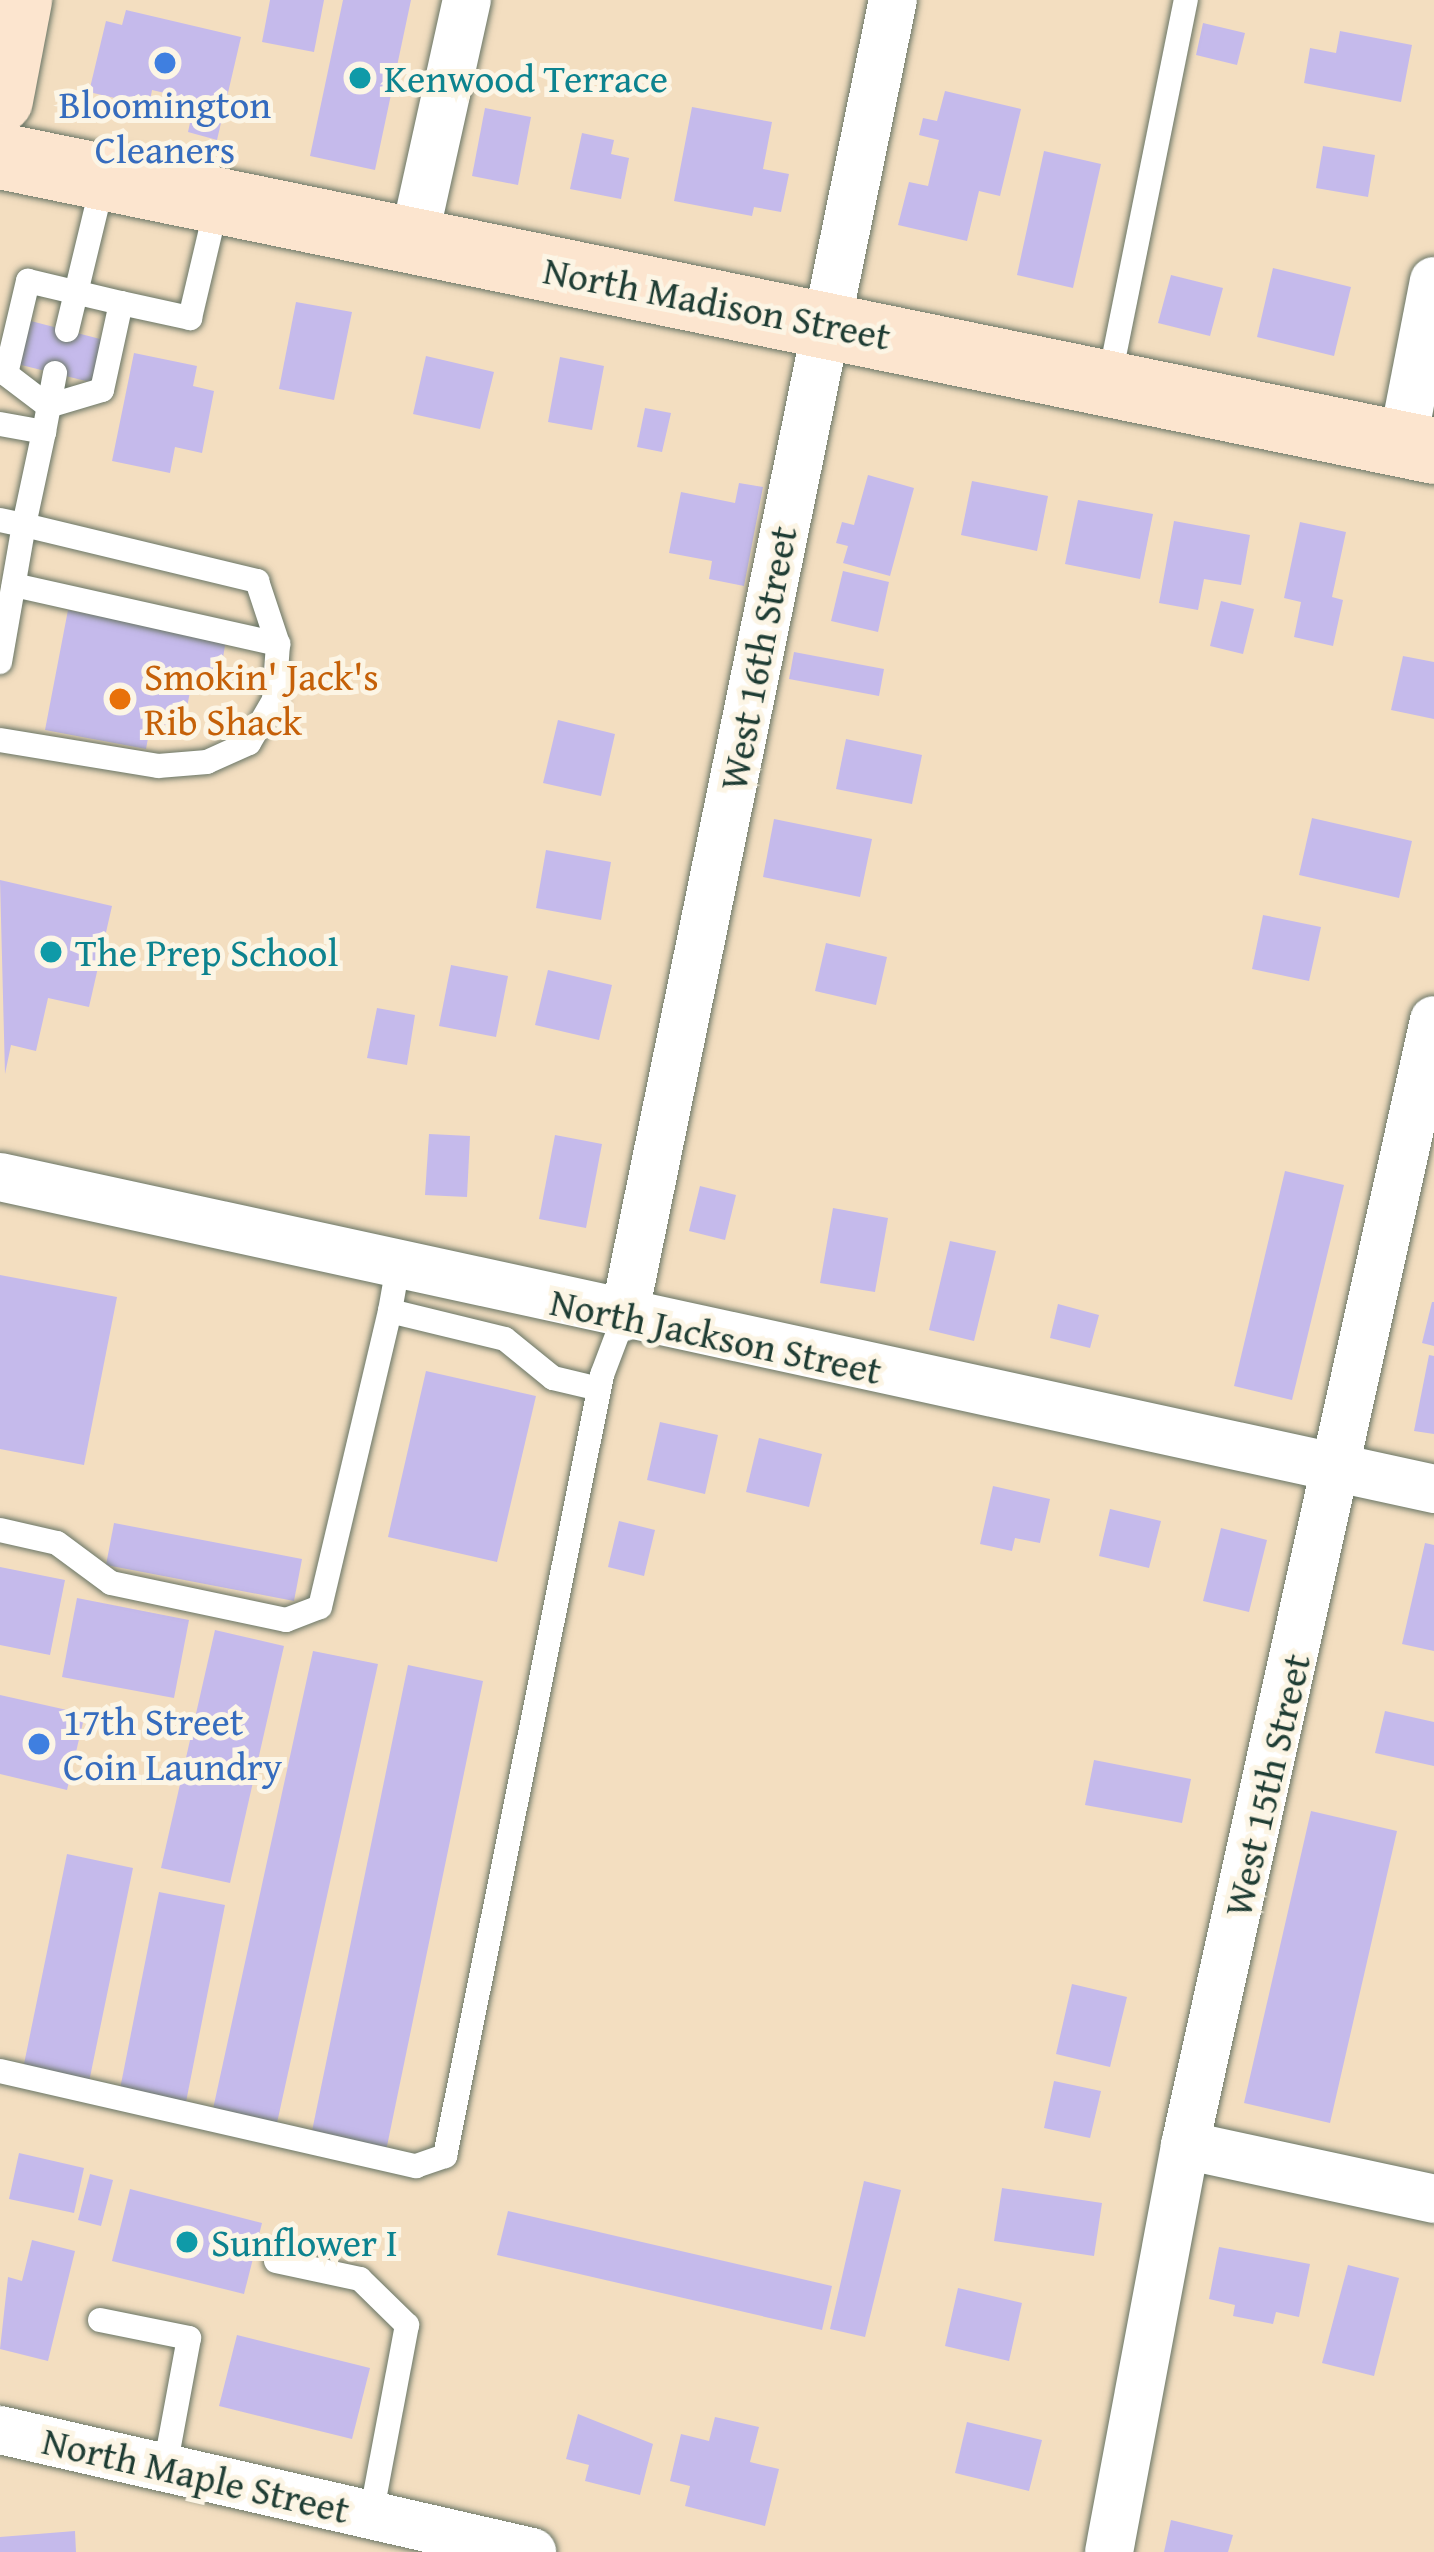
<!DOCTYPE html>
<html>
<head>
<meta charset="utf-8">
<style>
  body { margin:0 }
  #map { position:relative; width:1434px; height:2552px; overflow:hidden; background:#f3dec0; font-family:"Gentium Book Plus",serif }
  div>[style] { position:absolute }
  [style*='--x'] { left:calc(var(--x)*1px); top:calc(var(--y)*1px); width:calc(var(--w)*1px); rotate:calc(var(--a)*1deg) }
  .building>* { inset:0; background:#c5baeb }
  .roads { filter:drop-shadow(0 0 3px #697565) drop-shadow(0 0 3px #697565) }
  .lane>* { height:24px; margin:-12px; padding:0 12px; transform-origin:12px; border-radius:12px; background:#fff }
  .street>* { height:48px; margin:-24px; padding:0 24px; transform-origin:24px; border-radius:24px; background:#fff }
  .secondary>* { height:66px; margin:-33px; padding:0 33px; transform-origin:33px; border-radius:33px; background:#fce5cf }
  .dots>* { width:33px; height:33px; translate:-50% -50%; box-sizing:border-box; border:6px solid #fcf5e5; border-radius:50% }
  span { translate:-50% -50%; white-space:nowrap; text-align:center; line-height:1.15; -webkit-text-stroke:10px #fcf5e5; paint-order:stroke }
  .culture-label { font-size:39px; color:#0d838f }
  .left { translate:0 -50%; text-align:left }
  .shop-label { font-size:39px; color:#366cbe }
  .street-label { font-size:39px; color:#1f3d34 }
  .food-label { font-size:39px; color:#c56008 }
</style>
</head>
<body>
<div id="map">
  <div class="building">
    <div style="clip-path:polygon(270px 0,324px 0,314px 52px,262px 42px)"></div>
    <div style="clip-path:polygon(343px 0,411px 0,375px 170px,310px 156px)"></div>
    <div style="clip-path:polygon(126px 10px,241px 37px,217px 140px,188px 132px,195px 100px,152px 90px,149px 106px,89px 92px,106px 21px,122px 25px)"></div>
    <div style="clip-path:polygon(1203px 23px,1245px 33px,1237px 65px,1196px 55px)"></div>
    <div style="clip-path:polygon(1340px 31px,1412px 45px,1401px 102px,1304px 83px,1310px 48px,1336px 53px)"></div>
    <div style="clip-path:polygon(945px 91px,1021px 109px,1000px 196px,979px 191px,967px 241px,898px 225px,909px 182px,928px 186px,939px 140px,919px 135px,923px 118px,937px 121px)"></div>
    <div style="clip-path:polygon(692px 107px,772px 122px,763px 169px,789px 174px,781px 212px,754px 207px,752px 216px,674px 201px)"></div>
    <div style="clip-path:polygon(485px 108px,531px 117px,518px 185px,472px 176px)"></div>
    <div style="clip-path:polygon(582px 133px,614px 140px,611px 154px,629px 158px,621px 199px,570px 189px)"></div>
    <div style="clip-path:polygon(1323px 146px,1375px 155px,1368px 197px,1316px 188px)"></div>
    <div style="clip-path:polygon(1044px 151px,1101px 164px,1073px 288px,1017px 275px)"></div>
    <div style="clip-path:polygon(1273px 268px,1351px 287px,1334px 356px,1257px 337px)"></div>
    <div style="clip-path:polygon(1171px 275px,1223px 288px,1210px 336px,1158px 323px)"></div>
    <div style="clip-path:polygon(296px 302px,352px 312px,334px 400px,279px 389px)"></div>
    <div style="clip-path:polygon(27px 320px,104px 340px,94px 383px,17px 364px)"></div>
    <div style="clip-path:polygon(134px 353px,197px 366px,193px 386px,214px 391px,202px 453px,175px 447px,170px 473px,112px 461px)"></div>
    <div style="clip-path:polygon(426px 356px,494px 372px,480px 429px,413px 414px)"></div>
    <div style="clip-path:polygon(560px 357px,604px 366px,592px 430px,548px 422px)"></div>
    <div style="clip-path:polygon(645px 408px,671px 413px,662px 452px,637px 447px)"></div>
    <div style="clip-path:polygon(868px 475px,914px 488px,890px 576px,843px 563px,848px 546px,836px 543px,842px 522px,854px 525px)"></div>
    <div style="clip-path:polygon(972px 481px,1048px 496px,1037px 551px,961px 535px)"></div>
    <div style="clip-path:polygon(739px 483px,763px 487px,744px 586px,709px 579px,712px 561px,669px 553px,681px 492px,735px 503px)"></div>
    <div style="clip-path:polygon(1078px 500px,1153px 514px,1140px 579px,1065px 564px)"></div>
    <div style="clip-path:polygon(1174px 521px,1250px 535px,1241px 585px,1204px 579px,1198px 610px,1159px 603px)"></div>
    <div style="clip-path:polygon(1300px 522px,1346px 532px,1332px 597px,1343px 600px,1333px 646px,1294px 637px,1301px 602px,1284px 598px)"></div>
    <div style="clip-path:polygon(843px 571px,889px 582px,878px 632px,831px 621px)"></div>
    <div style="clip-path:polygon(1221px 601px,1254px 609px,1243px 654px,1210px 646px)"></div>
    <div style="clip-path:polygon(68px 610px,226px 640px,220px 675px,194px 671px,183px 728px,151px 722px,146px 749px,45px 730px)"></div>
    <div style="clip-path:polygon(794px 652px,884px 669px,879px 696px,789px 679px)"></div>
    <div style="clip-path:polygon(1403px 656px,1434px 662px,1434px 719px,1391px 710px)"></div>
    <div style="clip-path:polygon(558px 720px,615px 734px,601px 796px,543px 783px)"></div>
    <div style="clip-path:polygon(846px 739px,922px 755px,912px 804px,836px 789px)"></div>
    <div style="clip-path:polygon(1312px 818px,1412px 841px,1399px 898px,1299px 875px)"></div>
    <div style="clip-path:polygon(774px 819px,872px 839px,860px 897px,763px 877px)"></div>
    <div style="clip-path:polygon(546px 850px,611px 862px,601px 920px,536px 908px)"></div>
    <div style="clip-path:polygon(0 880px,112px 906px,89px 1007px,48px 998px,36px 1051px,11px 1045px,5px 1074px)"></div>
    <div style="clip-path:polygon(1263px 915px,1321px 927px,1309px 981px,1252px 969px)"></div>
    <div style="clip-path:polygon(826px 943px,887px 957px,876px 1005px,815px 991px)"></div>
    <div style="clip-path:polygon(451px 965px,508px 976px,496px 1037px,439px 1026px)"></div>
    <div style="clip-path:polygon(548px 970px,612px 985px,599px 1040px,535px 1025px)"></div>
    <div style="clip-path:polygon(377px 1008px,415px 1015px,407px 1065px,367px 1058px)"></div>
    <div style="clip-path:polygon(429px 1134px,470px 1136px,467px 1197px,425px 1195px)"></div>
    <div style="clip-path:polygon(555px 1135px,602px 1144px,586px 1228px,539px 1219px)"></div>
    <div style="clip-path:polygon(1285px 1171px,1344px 1185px,1292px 1400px,1234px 1386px)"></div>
    <div style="clip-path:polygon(700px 1186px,736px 1195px,725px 1240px,689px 1231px)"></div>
    <div style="clip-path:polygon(833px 1208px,888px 1218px,875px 1292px,820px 1283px)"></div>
    <div style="clip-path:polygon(950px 1241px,996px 1251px,974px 1341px,929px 1330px)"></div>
    <div style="clip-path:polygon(0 1275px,117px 1297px,84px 1465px,0 1449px)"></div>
    <div style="clip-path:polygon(1432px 1302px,1434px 1302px,1434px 1346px,1422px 1343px)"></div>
    <div style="clip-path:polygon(1058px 1304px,1099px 1315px,1090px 1348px,1050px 1338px)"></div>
    <div style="clip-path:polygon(1429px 1355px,1434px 1356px,1434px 1434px,1414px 1431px)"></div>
    <div style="clip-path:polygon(426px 1371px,536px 1396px,497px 1562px,388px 1537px)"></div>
    <div style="clip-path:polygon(660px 1422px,718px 1435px,705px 1494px,647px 1480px)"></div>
    <div style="clip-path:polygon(759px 1438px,822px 1454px,809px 1507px,746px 1492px)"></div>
    <div style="clip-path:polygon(993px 1486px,1050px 1499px,1040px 1543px,1015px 1538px,1012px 1551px,980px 1544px)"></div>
    <div style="clip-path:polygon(1110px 1509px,1161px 1521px,1149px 1568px,1099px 1556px)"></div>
    <div style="clip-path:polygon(619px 1521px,655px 1530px,644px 1576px,608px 1567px)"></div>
    <div style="clip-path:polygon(114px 1523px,302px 1559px,294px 1601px,106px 1565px)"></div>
    <div style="clip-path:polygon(1221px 1528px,1267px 1540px,1249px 1612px,1203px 1601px)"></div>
    <div style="clip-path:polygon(1425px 1543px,1434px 1545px,1434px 1651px,1402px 1644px)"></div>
    <div style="clip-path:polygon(0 1567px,65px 1580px,50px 1655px,0 1645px)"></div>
    <div style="clip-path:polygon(77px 1598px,189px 1620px,174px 1698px,62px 1677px)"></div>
    <div style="clip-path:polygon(215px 1630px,284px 1646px,230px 1883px,161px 1868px)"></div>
    <div style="clip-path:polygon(313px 1651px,378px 1664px,277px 2123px,213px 2109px)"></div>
    <div style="clip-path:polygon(408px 1665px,483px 1681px,386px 2151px,311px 2136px)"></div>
    <div style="clip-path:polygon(0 1695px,85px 1714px,67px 1790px,0 1774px)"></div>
    <div style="clip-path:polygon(1385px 1711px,1434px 1722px,1434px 1766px,1375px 1753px)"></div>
    <div style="clip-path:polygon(1094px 1760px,1191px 1779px,1182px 1823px,1085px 1805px)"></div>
    <div style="clip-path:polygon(1311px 1811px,1397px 1831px,1330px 2123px,1244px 2103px)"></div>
    <div style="clip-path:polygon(67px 1854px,133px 1868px,89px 2082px,23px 2069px)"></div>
    <div style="clip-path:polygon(159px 1892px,225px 1905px,186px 2102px,120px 2089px)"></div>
    <div style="clip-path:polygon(1072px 1984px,1127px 1997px,1110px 2067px,1056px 2054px)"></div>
    <div style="clip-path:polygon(1054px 2081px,1101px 2091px,1090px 2138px,1044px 2128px)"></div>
    <div style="clip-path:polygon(19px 2153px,84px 2168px,74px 2213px,9px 2199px)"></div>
    <div style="clip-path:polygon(90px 2174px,113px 2180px,101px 2226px,78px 2220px)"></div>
    <div style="clip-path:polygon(864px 2181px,901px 2190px,865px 2337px,830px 2329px)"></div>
    <div style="clip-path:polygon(1002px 2188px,1102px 2203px,1094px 2256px,994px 2241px)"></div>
    <div style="clip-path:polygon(130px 2189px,262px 2223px,244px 2294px,112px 2261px)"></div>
    <div style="clip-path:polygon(508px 2211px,832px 2286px,822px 2330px,497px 2255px)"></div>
    <div style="clip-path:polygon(32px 2240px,75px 2251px,48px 2361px,0 2349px,8px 2277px,22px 2281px)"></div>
    <div style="clip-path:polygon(1219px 2247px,1310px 2264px,1299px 2317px,1276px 2312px,1273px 2324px,1233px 2316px,1235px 2305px,1209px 2299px)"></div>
    <div style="clip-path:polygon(1348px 2265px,1399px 2278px,1374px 2376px,1322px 2363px)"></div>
    <div style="clip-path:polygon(958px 2288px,1022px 2303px,1009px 2361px,945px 2346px)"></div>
    <div style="clip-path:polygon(237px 2335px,370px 2368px,352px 2439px,219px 2406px)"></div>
    <div style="clip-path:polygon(578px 2414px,653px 2444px,640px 2495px,585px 2481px,589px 2465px,566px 2459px)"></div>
    <div style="clip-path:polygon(715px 2417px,759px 2427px,750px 2462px,779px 2469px,765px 2526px,685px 2506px,690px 2486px,670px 2481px,681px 2434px,709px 2441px)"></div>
    <div style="clip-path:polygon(967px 2422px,1042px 2440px,1029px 2491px,955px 2473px)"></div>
    <div style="clip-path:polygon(1171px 2520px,1233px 2535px,1228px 2552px,1164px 2552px)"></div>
    <div style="clip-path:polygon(75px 2531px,76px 2552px,0 2552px,0 2537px)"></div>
  </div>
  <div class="roads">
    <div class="lane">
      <div style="--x:28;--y:281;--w:96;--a:13.3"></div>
      <div style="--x:121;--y:303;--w:89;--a:102.3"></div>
      <div style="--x:102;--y:390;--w:56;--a:163.5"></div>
      <div style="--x:48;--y:406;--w:53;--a:-142.7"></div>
      <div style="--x:6;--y:374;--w:96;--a:-76.7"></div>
      <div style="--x:121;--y:303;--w:71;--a:12.3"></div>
      <div style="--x:190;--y:318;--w:117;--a:-76.7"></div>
      <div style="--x:67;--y:330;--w:153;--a:-76.4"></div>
      <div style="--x:1109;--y:381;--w:389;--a:-78.6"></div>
      <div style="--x:0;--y:424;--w:45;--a:10.3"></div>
      <div style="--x:44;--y:432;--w:60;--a:-79.4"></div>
      <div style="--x:0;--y:520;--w:25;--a:12"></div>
      <div style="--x:24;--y:525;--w:95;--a:-77.9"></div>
      <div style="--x:14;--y:585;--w:271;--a:12.6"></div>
      <div style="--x:0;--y:662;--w:139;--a:-80.1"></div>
      <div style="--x:24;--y:525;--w:240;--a:13.5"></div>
      <div style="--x:257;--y:581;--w:66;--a:71.6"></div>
      <div style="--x:278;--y:644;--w:56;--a:94.1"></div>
      <div style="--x:274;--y:700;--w:50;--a:120.2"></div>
      <div style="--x:249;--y:743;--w:46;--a:155.7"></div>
      <div style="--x:207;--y:762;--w:49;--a:175.3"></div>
      <div style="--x:158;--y:766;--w:160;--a:-170.7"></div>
      <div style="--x:398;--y:1266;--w:46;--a:100.1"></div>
      <div style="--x:390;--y:1311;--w:118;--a:13.7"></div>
      <div style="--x:505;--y:1339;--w:62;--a:39.1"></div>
      <div style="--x:553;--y:1378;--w:47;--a:13.4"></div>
      <div style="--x:0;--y:1530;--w:58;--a:12.8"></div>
      <div style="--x:57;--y:1543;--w:67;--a:36.5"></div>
      <div style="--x:111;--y:1583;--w:179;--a:11.9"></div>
      <div style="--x:286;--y:1620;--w:36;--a:-21"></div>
      <div style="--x:320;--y:1607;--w:304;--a:-76.7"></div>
      <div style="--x:0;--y:2071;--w:427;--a:12.9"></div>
      <div style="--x:416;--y:2166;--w:31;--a:-19"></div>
      <div style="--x:445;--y:2156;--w:797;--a:-78.63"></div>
      <div style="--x:602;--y:1375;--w:62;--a:-69.2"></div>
      <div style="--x:276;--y:2261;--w:86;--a:12.1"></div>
      <div style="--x:360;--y:2279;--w:66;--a:44.4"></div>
      <div style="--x:407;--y:2325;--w:193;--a:100.7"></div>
      <div style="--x:100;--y:2320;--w:91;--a:11.4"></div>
      <div style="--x:189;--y:2338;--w:132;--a:100.5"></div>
    </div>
    <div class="street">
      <div style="--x:413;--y:243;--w:249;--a:-77.5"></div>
      <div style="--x:1402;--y:445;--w:167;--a:-79"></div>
      <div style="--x:0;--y:1177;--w:1468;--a:12.27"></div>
      <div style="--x:624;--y:1317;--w:1344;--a:-78.46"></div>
      <div style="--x:1185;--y:2145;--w:255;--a:12.2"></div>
      <div style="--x:0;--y:2430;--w:546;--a:12.92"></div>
      <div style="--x:1109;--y:2552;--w:414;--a:-79.4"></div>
      <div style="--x:1185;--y:2145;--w:1152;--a:-77.52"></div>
    </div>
    <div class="secondary">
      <div style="--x:0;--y:100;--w:102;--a:-79.2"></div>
      <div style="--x:0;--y:156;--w:1464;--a:11.62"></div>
    </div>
  </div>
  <div class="dots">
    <div style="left:165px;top:63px;background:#3f7fe0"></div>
    <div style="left:360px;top:78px;background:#0f9aa8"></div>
    <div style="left:120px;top:699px;background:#e8710a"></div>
    <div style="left:51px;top:952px;background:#0f9aa8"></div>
    <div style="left:39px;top:1744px;background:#3f7fe0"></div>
    <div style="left:187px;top:2242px;background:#0f9aa8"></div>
  </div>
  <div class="culture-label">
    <span class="left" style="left:384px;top:78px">Kenwood Terrace</span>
    <span class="left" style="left:75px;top:952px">The Prep School</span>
    <span class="left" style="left:211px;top:2242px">Sunflower I</span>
  </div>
  <div class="shop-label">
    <span style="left:165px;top:127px">Bloomington<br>Cleaners</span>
    <span class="left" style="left:63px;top:1744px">17th Street<br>Coin Laundry</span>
  </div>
  <div class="street-label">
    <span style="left:717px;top:303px;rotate:11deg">North Madison Street</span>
    <span style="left:758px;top:658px;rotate:-79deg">West 16th Street</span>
    <span style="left:716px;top:1336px;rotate:12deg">North Jackson Street</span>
    <span style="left:1267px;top:1785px;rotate:-77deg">West 15th Street</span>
    <span style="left:196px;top:2475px;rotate:13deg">North Maple Street</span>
  </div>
  <div class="food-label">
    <span class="left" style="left:144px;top:699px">Smokin' Jack's<br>Rib Shack</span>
  </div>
</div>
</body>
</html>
